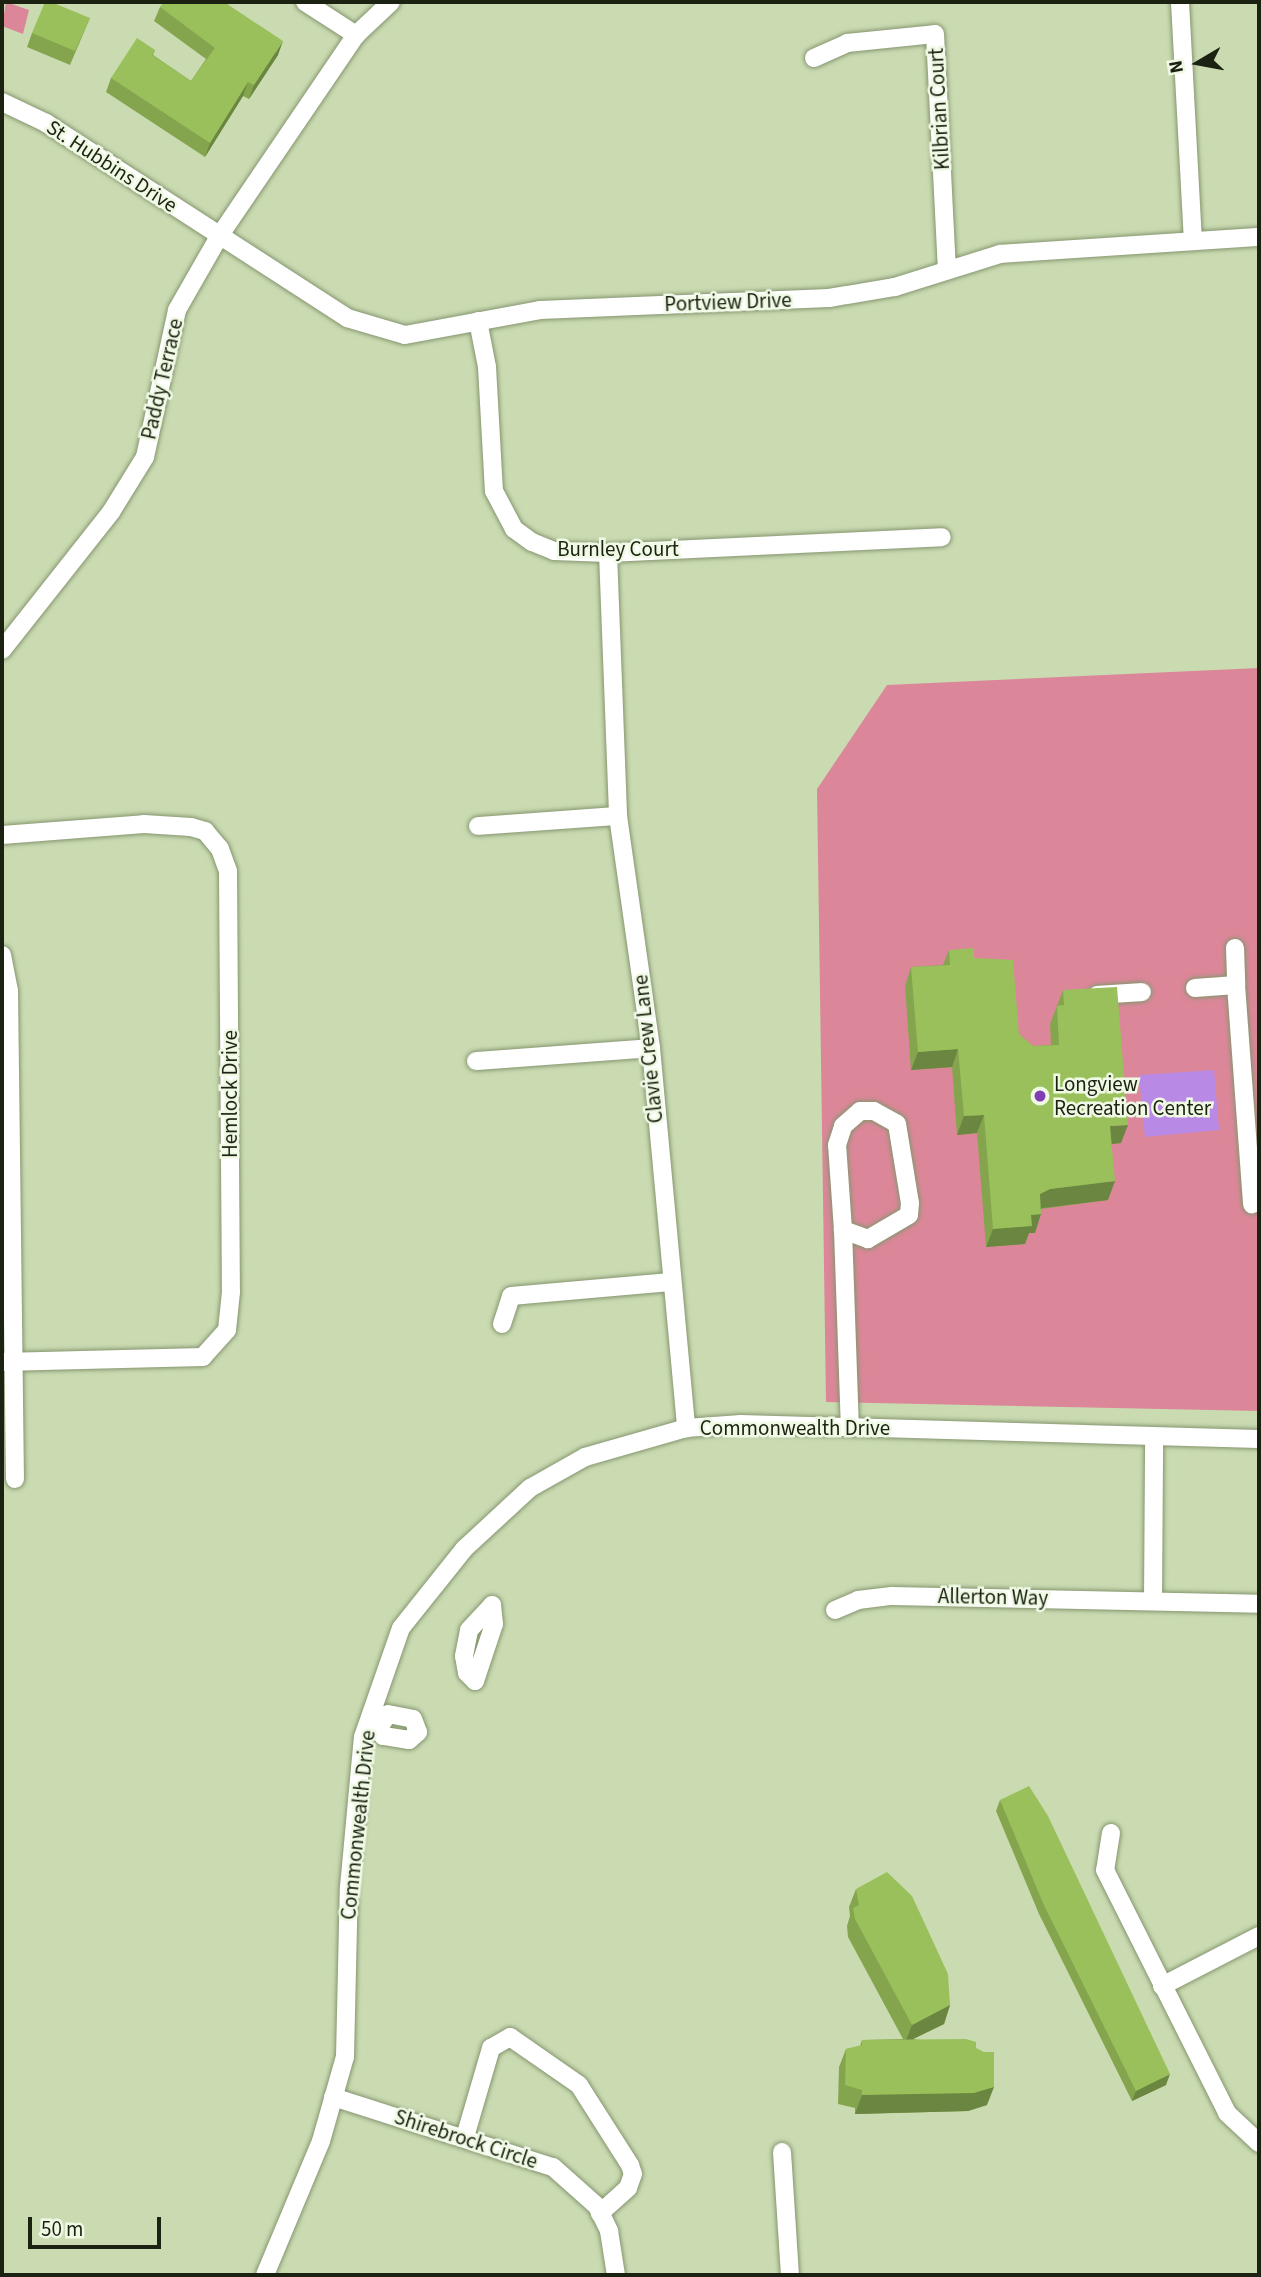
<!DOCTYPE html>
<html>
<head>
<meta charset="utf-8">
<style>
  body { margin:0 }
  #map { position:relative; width:1261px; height:2277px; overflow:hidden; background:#cadbb2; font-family:"Source Sans 3",sans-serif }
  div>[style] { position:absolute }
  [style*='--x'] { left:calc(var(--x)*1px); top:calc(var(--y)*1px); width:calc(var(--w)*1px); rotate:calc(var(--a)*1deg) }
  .green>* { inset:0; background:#dc8799 }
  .water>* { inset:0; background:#b98ae5 }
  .roads { filter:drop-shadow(0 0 2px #869670) drop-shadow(0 0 2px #869670) }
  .minor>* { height:18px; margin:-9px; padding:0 9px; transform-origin:9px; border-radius:9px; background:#fff }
  .wall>* { inset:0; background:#84a54e }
  .shaded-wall>* { inset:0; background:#6b8640 }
  .building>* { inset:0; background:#99c05b }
  .dots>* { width:19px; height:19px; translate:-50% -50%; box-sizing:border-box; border:4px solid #eff9e4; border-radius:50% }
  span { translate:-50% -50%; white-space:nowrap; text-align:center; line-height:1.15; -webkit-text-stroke:5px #eff9e4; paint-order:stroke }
  .street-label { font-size:21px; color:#1b2212 }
  .poi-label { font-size:21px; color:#1b2212 }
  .left { translate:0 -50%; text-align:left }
  .frame { position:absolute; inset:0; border:4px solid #1b2212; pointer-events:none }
  .north { position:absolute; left:1163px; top:28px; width:70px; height:70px; -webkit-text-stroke:5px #eff9e4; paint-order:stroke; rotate:260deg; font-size:19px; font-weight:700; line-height:28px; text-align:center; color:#1b2212 }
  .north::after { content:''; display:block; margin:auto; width:24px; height:32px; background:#1b2212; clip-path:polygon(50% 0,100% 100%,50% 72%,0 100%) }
  .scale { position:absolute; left:28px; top:2217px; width:133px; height:32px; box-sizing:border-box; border:4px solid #1b2212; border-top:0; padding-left:9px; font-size:21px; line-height:24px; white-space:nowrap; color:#1b2212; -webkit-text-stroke:5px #eff9e4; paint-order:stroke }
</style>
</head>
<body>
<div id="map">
  <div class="green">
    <div style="clip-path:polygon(6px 2px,29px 10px,23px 34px,2px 26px)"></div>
    <div style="clip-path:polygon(1259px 668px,1259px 1411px,826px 1402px,817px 789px,887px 685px)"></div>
  </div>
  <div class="water">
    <div style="clip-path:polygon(1214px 1070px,1219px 1130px,1145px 1137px,1139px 1075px)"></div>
  </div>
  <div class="roads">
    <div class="minor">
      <div style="--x:305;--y:2;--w:61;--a:32.9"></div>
      <div style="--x:1180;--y:2;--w:238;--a:86.9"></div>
      <div style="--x:814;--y:58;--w:36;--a:-24"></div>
      <div style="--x:847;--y:43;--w:88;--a:-5.8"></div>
      <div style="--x:935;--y:34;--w:235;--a:87.1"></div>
      <div style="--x:2;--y:102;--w:49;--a:25.5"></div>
      <div style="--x:46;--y:123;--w:359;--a:32.9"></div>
      <div style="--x:347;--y:318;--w:60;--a:16.3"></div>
      <div style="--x:405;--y:335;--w:137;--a:-10.5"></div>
      <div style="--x:540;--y:310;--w:289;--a:-2.4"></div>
      <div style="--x:829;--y:298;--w:67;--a:-9.5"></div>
      <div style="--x:895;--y:287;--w:110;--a:-17.4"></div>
      <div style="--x:1000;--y:254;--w:260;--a:-3.8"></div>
      <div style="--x:478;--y:321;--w:47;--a:78.9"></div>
      <div style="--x:487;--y:367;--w:124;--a:86.8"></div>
      <div style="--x:494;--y:491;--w:43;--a:62.2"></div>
      <div style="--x:514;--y:529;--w:22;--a:36"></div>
      <div style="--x:532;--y:542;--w:24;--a:22"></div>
      <div style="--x:554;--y:551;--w:54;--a:2.1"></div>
      <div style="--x:608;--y:553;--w:334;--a:-2.7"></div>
      <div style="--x:608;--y:553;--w:263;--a:87.8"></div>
      <div style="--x:618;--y:816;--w:234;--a:81.9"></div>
      <div style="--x:651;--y:1048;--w:382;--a:84.7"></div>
      <div style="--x:2;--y:650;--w:176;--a:-51.7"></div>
      <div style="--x:111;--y:512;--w:65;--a:-58.3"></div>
      <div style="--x:145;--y:457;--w:150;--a:-77.7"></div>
      <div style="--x:177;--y:310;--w:86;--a:-60.2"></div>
      <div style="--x:220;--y:235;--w:242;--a:-55.8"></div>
      <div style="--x:356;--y:35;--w:48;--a:-43.3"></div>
      <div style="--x:478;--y:826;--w:140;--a:-4.1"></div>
      <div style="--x:2;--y:835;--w:142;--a:-4.4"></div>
      <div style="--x:144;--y:824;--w:47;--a:3.7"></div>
      <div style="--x:191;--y:827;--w:15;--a:16"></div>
      <div style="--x:205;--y:831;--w:23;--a:50"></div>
      <div style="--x:220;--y:849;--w:23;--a:70"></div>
      <div style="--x:228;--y:871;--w:421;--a:89.6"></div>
      <div style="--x:231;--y:1292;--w:38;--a:96"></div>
      <div style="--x:227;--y:1330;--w:36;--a:132"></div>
      <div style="--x:203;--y:1357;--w:201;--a:178.6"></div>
      <div style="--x:1235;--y:948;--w:37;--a:88"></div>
      <div style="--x:2;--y:955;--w:36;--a:79"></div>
      <div style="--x:9;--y:990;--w:489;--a:89.3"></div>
      <div style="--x:1195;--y:988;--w:41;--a:-4.2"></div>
      <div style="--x:1236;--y:985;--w:220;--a:85.8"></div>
      <div style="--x:1097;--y:995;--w:45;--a:-3.8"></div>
      <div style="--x:476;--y:1061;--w:175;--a:-4.2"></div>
      <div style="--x:860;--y:1111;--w:14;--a:0"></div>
      <div style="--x:874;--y:1111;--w:26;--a:29"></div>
      <div style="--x:897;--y:1124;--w:80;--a:80.7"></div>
      <div style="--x:910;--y:1203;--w:12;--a:95"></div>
      <div style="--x:909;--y:1215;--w:48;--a:149.7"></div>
      <div style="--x:868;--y:1239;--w:27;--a:-160"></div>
      <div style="--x:843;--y:1230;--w:85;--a:-94"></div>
      <div style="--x:837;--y:1145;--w:20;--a:-72"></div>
      <div style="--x:843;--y:1126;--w:23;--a:-41"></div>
      <div style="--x:843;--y:1230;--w:197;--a:88"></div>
      <div style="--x:502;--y:1324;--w:29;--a:-72"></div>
      <div style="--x:511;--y:1296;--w:160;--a:-5"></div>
      <div style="--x:1153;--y:1600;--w:163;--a:-89.6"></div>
      <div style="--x:492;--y:1605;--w:19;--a:84"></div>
      <div style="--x:494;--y:1624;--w:60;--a:108.4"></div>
      <div style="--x:475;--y:1681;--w:11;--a:-135"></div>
      <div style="--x:467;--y:1673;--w:17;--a:-100"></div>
      <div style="--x:464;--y:1656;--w:26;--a:-79"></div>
      <div style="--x:469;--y:1630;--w:34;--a:-47"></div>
      <div style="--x:835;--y:1610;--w:25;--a:-23"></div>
      <div style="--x:858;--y:1600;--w:34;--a:-7"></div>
      <div style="--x:892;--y:1596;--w:367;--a:1.2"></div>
      <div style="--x:388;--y:1714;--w:25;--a:11"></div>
      <div style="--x:413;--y:1719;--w:14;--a:69"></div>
      <div style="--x:418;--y:1732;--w:12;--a:138"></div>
      <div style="--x:409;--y:1740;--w:26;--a:-171"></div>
      <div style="--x:383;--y:1736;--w:10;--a:-107"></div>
      <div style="--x:380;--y:1726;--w:14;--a:-56"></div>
      <div style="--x:1111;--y:1833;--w:37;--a:99"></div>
      <div style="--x:1105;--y:1870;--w:272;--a:63.3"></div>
      <div style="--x:1227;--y:2113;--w:44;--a:43.2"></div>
      <div style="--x:1162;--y:1986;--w:109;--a:-27.3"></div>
      <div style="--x:333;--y:2097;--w:231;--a:17.7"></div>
      <div style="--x:553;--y:2167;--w:59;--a:41.6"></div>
      <div style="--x:597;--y:2206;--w:28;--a:64"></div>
      <div style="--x:609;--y:2231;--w:45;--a:81"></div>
      <div style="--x:465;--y:2137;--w:93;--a:-73.7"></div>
      <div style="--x:491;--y:2048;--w:22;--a:-30"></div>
      <div style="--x:510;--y:2037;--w:84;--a:34.8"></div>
      <div style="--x:579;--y:2085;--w:95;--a:57.5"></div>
      <div style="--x:630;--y:2165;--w:9;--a:72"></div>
      <div style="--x:633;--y:2174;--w:15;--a:110"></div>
      <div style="--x:628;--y:2188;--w:38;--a:138"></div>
      <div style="--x:782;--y:2152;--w:123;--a:86.3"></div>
      <div style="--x:265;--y:2275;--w:145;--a:-67.3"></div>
      <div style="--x:321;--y:2141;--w:87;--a:-74.1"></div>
      <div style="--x:345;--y:2057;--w:170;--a:-88.7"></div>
      <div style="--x:349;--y:1887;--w:151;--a:-84.7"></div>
      <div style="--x:363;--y:1737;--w:115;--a:-70.8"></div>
      <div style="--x:401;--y:1628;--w:101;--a:-51.4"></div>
      <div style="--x:464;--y:1549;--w:90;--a:-42.7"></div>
      <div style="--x:530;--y:1488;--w:63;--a:-29.4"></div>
      <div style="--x:585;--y:1457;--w:105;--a:-16"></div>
      <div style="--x:686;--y:1428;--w:55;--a:-4.2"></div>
      <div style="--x:741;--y:1424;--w:518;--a:1.66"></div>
    </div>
  </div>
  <div class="wall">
    <div style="clip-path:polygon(164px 2px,226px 2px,226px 3px,278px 55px,249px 99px,243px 96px,205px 157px,106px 92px,111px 78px,155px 50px,153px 55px,191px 81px,206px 59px,154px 21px,160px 7px)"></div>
    <div style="clip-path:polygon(90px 18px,70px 65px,27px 47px,32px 33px)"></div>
    <div style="clip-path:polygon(949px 950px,974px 958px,1019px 1034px,1033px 1046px,1051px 1045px,1050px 1024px,1063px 990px,1121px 1143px,1112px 1144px,1108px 1200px,1041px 1209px,1035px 1233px,1029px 1233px,1025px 1244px,986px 1247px,977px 1133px,957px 1135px,952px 1067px,911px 1070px,905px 986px,911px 967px,943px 965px)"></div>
    <div style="clip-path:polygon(1000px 1800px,1166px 2085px,1132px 2101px,1039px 1914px,996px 1811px)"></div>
    <div style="clip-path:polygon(856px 1889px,950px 2005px,944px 2024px,913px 2039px,976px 2048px,987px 2105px,968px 2111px,855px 2114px,855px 2108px,838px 2104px,839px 2067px,846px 2049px,860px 2046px,862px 2040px,903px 2039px,848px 1937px,847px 1926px,850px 1916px,849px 1907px)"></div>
  </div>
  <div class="shaded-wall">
    <div style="clip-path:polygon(283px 41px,278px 55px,249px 99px,254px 85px)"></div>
    <div style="clip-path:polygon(248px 82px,243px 96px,205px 157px,210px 143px)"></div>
    <div style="clip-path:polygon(958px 1049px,952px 1067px,911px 1070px,918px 1052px)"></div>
    <div style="clip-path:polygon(984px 1115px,977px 1133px,957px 1135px,964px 1116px)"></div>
    <div style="clip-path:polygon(1128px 1125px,1121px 1143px,1104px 1145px,1110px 1126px)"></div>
    <div style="clip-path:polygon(1115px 1181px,1108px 1200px,1043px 1208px,1033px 1212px,1040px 1194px,1050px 1189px)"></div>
    <div style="clip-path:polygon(1041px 1214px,1035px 1233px,1029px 1233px,1025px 1244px,986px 1247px,993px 1229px,1031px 1215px)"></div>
    <div style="clip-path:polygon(950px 2005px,944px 2024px,905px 2043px,912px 2025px)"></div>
    <div style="clip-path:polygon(1170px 2074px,1166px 2085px,1132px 2101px,1136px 2091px)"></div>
    <div style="clip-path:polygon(994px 2087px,987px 2105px,968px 2111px,855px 2114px,862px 2095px)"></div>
  </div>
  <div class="building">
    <div style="clip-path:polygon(45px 2px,51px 2px,90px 18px,75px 51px,32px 33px)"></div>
    <div style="clip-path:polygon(164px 2px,224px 2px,283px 41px,254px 85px,248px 82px,210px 143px,111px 78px,137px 38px,155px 50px,152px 55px,191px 81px,215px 48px,160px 7px)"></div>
    <div style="clip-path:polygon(974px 948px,974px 958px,1013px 960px,1019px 1034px,1033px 1046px,1059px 1045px,1057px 1006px,1064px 1005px,1063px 990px,1117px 987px,1128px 1125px,1110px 1126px,1115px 1181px,1050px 1189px,1040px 1194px,1041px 1214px,1031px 1215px,1032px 1226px,993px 1229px,984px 1115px,964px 1116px,958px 1049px,918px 1052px,911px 967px,950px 965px,949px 950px)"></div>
    <div style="clip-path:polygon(1029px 1786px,1048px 1816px,1170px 2074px,1136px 2091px,1043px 1903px,1000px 1800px)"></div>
    <div style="clip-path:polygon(887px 1872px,912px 1896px,948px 1974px,950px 2005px,912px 2025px,855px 1919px,853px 1908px,859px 1905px,856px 1889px)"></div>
    <div style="clip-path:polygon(966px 2039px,976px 2042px,976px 2048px,984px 2052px,994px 2052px,994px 2087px,974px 2093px,862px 2095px,862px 2090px,845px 2085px,846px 2049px,862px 2045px,862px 2040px)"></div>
  </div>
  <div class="dots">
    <div style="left:1040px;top:1096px;background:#7f3eb3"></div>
  </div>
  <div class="street-label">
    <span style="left:939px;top:109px;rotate:-93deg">Kilbrian Court</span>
    <span style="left:112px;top:166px;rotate:33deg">St. Hubbins Drive</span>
    <span style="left:728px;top:302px;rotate:-2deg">Portview Drive</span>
    <span style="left:162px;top:379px;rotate:-77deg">Paddy Terrace</span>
    <span style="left:618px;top:549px">Burnley Court</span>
    <span style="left:648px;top:1049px;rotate:-96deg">Clavie Crew Lane</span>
    <span style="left:230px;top:1094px;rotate:-90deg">Hemlock Drive</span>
    <span style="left:795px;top:1428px">Commonwealth Drive</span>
    <span style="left:993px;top:1597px;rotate:1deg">Allerton Way</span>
    <span style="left:358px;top:1825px;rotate:-84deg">Commonwealth Drive</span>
    <span style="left:466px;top:2139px;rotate:18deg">Shirebrock Circle</span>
  </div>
  <div class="poi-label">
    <span class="left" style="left:1054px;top:1096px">Longview<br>Recreation Center</span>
  </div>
  <div class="frame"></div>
  <div class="north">N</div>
  <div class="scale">50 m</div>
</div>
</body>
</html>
